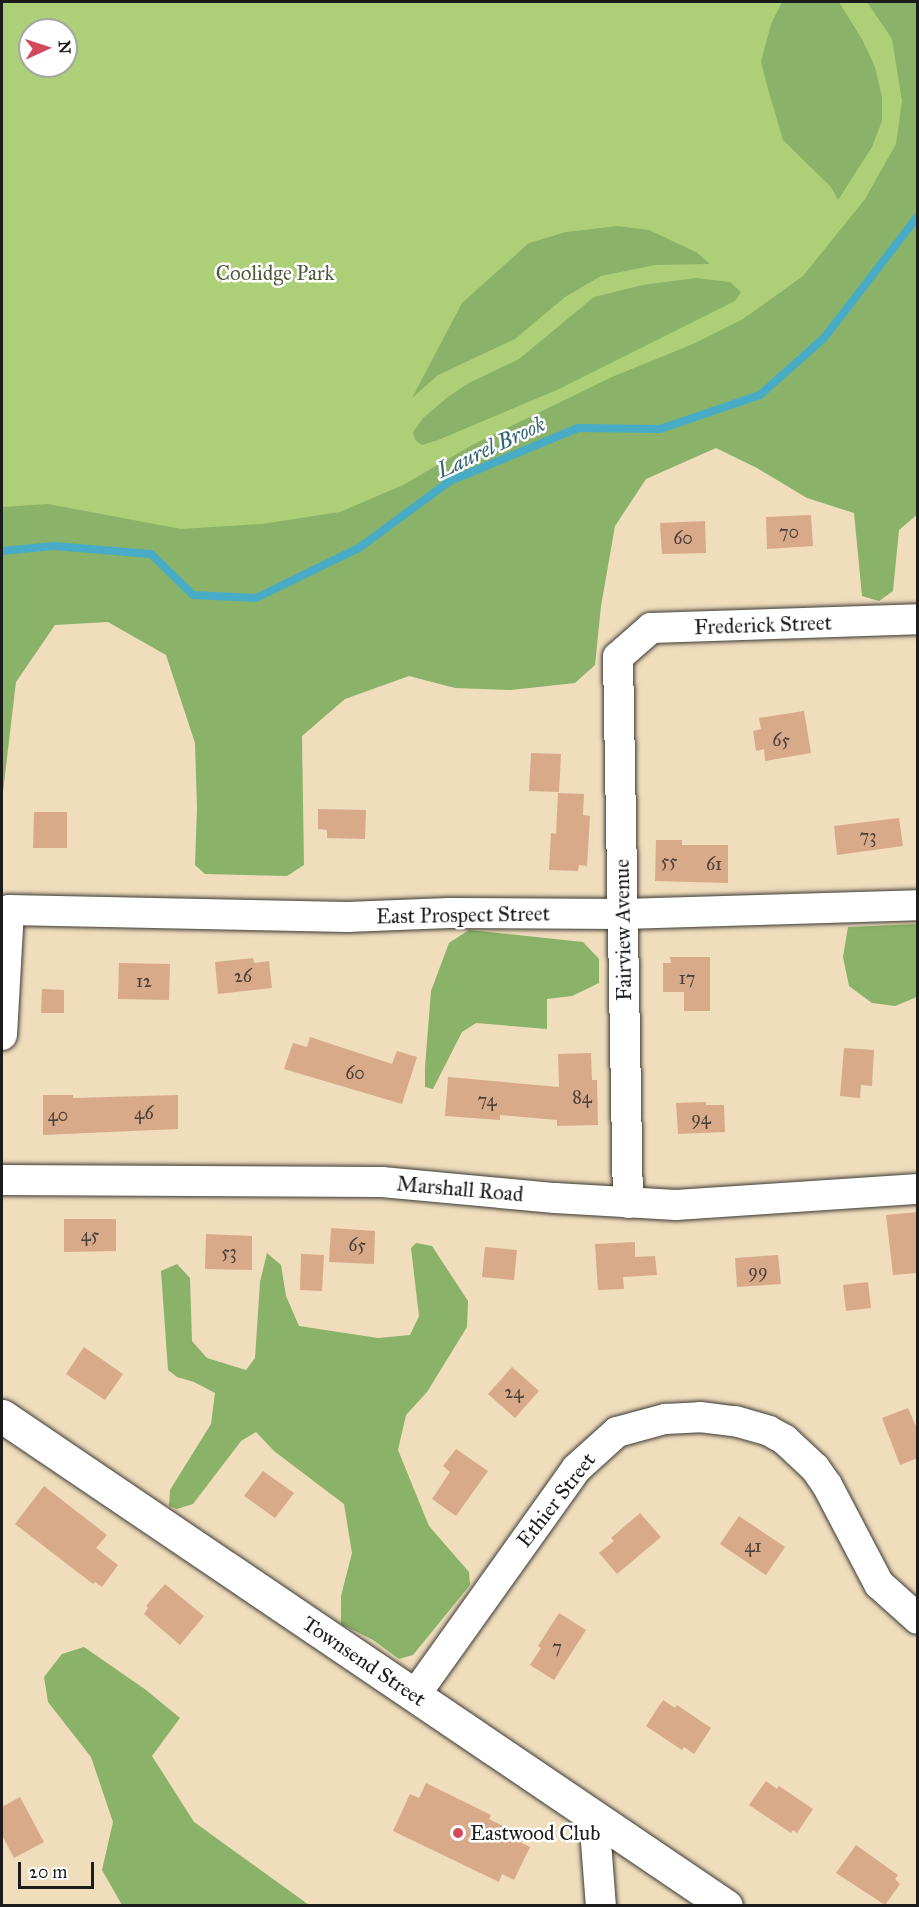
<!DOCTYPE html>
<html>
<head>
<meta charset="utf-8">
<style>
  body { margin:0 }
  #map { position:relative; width:919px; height:1907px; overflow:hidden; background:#efddbc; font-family:"IM FELL Great Primer",serif }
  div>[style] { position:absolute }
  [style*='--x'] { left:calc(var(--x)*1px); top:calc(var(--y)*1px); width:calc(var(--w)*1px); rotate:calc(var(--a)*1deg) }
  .green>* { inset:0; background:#adcf78 }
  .forest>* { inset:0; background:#8ab268 }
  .stream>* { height:8px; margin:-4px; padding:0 4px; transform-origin:4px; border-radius:4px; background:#48acc7 }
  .building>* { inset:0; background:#d8aa8a }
  .roads { filter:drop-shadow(0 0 2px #3c3934) drop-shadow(0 0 2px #3c3934) }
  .minor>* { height:30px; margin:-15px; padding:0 15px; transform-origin:15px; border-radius:15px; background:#fff }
  .tertiary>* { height:33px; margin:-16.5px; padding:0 16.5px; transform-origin:16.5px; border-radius:16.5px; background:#fff }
  .dots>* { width:16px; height:16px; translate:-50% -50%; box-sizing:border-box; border:3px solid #fff; border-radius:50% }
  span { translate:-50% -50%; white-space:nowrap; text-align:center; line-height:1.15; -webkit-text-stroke:5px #fff; paint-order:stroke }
  .number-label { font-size:18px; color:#4b4038 }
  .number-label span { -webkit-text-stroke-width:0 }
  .park-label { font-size:21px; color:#4f5b3c }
  .street-label { font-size:21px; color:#1c1c1c }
  .poi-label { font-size:21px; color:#1c1c1c }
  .left { translate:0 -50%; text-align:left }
  .water-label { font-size:22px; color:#326472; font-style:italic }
  .frame { position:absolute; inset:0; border:3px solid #1c1c1c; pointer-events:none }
  .north { position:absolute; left:18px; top:18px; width:60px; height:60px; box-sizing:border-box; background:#fff; border:2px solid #a4a4a4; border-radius:50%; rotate:87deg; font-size:16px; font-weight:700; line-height:24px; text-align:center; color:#1c1c1c }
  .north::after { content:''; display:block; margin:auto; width:21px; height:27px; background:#d1495b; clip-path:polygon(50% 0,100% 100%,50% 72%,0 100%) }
  .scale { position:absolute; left:18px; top:1862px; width:76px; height:27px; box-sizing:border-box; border:3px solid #1c1c1c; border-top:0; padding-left:8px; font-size:18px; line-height:21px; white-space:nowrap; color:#1c1c1c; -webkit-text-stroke:4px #fff; paint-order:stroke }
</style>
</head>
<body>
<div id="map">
  <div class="green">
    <div style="clip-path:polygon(evenodd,2px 2px,917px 2px,917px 216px,359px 548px,2px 551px,2px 2px,30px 30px,66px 30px,66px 66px,30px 66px,30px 30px)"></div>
  </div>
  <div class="forest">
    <div style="clip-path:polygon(782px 2px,839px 2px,863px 41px,875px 67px,882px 97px,882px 121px,872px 147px,838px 200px,831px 187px,783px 140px,768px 89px,761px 62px,771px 24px)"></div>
    <div style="clip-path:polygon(867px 2px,918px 2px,918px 514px,899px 530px,893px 591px,879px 601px,862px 596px,854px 513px,807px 498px,757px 468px,716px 448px,646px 479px,615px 526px,601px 606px,595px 665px,575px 683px,511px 690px,455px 688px,409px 676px,345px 699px,302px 736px,304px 865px,287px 876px,205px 874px,195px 865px,197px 808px,195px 743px,166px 655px,108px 622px,55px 625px,16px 682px,2px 800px,2px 507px,48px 504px,181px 529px,262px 524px,340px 512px,403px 485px,474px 444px,612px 377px,693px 344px,743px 319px,803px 276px,865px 199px,896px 144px,902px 101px,892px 39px)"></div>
    <div style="clip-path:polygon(618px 226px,649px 230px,696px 252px,710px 264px,655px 265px,601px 276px,565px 297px,515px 339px,438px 375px,412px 398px,462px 303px,529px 243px,566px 232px)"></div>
    <div style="clip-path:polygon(696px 278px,730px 282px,741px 292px,735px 301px,557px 390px,438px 440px,422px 445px,415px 440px,413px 432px,423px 418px,449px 396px,469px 383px,519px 359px,594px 297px,643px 285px)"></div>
    <div style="clip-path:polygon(917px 924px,917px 997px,895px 1006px,872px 1003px,849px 986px,843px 957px,848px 927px)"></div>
    <div style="clip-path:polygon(469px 930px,583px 942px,599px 959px,599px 983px,572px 996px,547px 999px,547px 1029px,476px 1023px,462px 1032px,433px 1089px,425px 1087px,425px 1067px,431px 991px,449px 943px)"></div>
    <div style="clip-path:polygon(416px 1243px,432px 1246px,468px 1301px,467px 1327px,427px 1392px,406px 1415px,398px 1450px,429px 1526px,469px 1572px,470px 1585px,413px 1655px,399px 1659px,373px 1640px,341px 1624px,341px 1596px,352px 1553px,344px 1504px,274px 1451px,256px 1432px,241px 1441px,193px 1504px,177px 1509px,169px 1506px,170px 1490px,211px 1424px,215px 1393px,194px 1382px,177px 1377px,168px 1370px,161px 1271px,177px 1264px,190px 1278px,192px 1341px,207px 1358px,246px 1370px,255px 1358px,260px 1282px,267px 1253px,281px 1265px,286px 1296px,299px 1326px,378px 1338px,410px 1335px,419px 1316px,411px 1248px)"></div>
    <div style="clip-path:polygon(84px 1647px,146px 1690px,180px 1718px,152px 1756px,194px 1822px,309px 1905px,122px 1905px,102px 1870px,113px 1822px,91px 1757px,48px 1702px,44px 1677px,62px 1654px)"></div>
  </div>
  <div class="stream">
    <div style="--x:2;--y:551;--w:52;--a:-5.5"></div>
    <div style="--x:54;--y:546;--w:97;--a:4.7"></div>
    <div style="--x:151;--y:554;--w:59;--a:44.3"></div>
    <div style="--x:193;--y:595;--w:63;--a:2.7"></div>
    <div style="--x:256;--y:598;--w:114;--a:-25.9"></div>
    <div style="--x:359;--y:548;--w:113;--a:-36.4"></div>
    <div style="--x:450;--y:481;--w:139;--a:-22.5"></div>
    <div style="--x:578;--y:428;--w:82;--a:0.7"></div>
    <div style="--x:660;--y:429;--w:106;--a:-18.8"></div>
    <div style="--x:760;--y:395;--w:86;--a:-41.7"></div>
    <div style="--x:824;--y:338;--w:154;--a:-52.4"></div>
  </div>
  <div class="building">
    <div style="clip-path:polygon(811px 515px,813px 546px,767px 549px,766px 517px)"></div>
    <div style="clip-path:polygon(705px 521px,706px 553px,662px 554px,660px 523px)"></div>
    <div style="clip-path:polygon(804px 711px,811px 753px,765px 761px,764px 749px,756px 751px,753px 731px,761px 729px,759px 718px)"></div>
    <div style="clip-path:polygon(531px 753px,561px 754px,559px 792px,529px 791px)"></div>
    <div style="clip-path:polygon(558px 793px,584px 794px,583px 815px,590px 816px,587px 866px,579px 865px,578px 871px,549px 870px,551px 833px,556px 834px)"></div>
    <div style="clip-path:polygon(318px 809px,366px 810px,365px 839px,327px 838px,327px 830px,318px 829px)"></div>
    <div style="clip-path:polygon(34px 812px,67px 812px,67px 848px,33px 848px)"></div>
    <div style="clip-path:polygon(899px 818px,903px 846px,837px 855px,834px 826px)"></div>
    <div style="clip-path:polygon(656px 840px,682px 840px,682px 845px,728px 845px,728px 883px,655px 881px)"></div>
    <div style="clip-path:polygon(670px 957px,710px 957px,710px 1011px,684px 1011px,684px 992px,663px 992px,663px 963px,671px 963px)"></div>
    <div style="clip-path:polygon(253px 958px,254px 963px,269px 961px,272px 988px,218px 994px,215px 962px)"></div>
    <div style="clip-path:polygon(119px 963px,170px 964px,169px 1000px,118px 999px)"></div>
    <div style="clip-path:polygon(42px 989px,64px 990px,64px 1013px,41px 1013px)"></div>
    <div style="clip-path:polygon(310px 1037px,392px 1064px,397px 1051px,417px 1057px,402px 1104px,284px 1069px,293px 1043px,307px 1047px)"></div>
    <div style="clip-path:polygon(844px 1048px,874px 1050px,872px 1086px,861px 1085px,860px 1098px,840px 1096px)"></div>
    <div style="clip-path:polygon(591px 1053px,592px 1080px,597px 1080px,598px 1125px,557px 1126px,557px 1120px,500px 1115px,500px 1120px,445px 1116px,448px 1077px,559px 1087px,558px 1054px)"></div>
    <div style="clip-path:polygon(43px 1095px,73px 1095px,73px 1098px,178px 1095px,178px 1129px,43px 1135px)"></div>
    <div style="clip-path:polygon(706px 1102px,706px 1105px,724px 1105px,725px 1132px,678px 1134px,676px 1103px)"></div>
    <div style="clip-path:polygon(918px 1212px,918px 1273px,893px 1275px,886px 1215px)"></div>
    <div style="clip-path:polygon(64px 1219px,116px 1219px,116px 1251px,64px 1252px)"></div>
    <div style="clip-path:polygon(331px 1228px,375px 1231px,374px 1264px,329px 1262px)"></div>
    <div style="clip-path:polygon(206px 1234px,252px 1236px,252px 1270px,205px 1269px)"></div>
    <div style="clip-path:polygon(635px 1242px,635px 1257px,655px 1256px,657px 1275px,623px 1277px,624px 1289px,598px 1290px,595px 1244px)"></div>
    <div style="clip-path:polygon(485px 1247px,517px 1250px,514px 1280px,482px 1277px)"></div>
    <div style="clip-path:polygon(301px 1254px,324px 1255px,322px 1291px,300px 1290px)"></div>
    <div style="clip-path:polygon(778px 1255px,781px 1284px,737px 1287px,735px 1258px)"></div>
    <div style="clip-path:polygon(868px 1282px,871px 1308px,846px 1311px,843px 1285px)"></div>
    <div style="clip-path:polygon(84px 1347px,123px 1374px,105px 1400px,66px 1374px)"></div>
    <div style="clip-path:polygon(512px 1367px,539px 1391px,515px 1418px,488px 1394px)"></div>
    <div style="clip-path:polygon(908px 1408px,918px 1431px,918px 1458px,900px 1465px,882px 1418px)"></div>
    <div style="clip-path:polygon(456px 1449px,488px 1471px,456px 1516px,432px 1499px,450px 1472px,443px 1466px)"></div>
    <div style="clip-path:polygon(263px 1471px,294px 1493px,275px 1518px,244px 1496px)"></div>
    <div style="clip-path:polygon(44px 1486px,107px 1535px,96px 1548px,118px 1565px,102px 1587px,95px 1582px,93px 1584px,15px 1524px)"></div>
    <div style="clip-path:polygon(640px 1513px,661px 1537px,617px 1574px,599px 1553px,614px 1541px,611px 1538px)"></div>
    <div style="clip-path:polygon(739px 1516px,785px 1547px,766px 1575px,720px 1544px)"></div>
    <div style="clip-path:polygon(165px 1584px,204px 1616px,180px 1645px,144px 1614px,148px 1608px,146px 1606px)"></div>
    <div style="clip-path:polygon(559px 1613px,586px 1630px,554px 1680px,530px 1665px,541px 1648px,538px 1646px)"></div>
    <div style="clip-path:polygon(663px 1700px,675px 1708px,677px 1705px,711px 1728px,694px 1754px,684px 1747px,682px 1750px,646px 1726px)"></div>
    <div style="clip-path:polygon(766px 1781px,777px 1789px,779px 1786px,813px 1809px,797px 1833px,793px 1830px,791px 1833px,749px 1805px)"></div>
    <div style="clip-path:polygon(426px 1783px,491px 1815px,489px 1819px,523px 1836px,520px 1842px,530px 1847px,514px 1880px,502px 1874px,499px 1882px,393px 1831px,410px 1794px,419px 1798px)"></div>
    <div style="clip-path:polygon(20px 1797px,44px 1842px,14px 1858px,2px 1835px,2px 1807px)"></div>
    <div style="clip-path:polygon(856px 1845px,898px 1875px,895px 1879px,900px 1884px,885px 1905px,836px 1873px)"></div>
  </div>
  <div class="roads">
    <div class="minor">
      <div style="--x:2;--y:1035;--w:125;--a:-86.8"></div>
      <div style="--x:9;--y:910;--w:338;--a:1.2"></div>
      <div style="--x:347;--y:917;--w:102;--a:-2.2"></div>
      <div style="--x:449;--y:913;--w:174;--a:0.3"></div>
      <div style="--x:623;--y:914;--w:295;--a:-1.7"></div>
      <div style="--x:2;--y:1180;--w:380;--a:0.3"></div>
      <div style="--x:382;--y:1182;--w:174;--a:5.3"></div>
      <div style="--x:555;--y:1198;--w:121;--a:3.3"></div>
      <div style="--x:676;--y:1205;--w:243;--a:-3.8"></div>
      <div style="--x:628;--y:1203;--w:546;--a:-91.05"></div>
      <div style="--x:618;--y:657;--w:44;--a:-41.3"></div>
      <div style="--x:651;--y:628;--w:267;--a:-1.9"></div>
      <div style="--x:415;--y:1695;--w:277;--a:-54.5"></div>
      <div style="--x:576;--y:1469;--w:55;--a:-42.1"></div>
      <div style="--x:617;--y:1432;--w:50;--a:-15.2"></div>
      <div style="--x:665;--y:1419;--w:35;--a:-3"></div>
      <div style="--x:700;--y:1417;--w:35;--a:7"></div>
      <div style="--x:735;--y:1421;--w:35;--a:16"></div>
      <div style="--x:769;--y:1431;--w:18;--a:29"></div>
      <div style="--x:785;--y:1440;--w:41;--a:43"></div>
      <div style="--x:815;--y:1468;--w:21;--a:55"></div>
      <div style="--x:827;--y:1485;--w:112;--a:62.3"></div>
      <div style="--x:879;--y:1584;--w:52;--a:41.9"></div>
      <div style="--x:594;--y:1816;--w:90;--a:85.6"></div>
    </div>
    <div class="tertiary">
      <div style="--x:2;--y:1416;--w:874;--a:34.09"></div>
    </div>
  </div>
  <div class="dots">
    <div style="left:458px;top:1833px;background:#d1495b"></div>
  </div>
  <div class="number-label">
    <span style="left:789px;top:532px">70</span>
    <span style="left:683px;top:538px">60</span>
    <span style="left:781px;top:740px">65</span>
    <span style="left:868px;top:836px">73</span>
    <span style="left:669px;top:861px">55</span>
    <span style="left:714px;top:864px">61</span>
    <span style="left:243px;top:976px">26</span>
    <span style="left:687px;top:978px">17</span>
    <span style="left:144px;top:981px">12</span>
    <span style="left:355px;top:1073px">60</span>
    <span style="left:582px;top:1097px">84</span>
    <span style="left:487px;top:1100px">74</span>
    <span style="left:144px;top:1113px">46</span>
    <span style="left:58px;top:1115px">40</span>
    <span style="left:701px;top:1118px">94</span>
    <span style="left:90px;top:1235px">45</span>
    <span style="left:357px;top:1245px">65</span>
    <span style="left:229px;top:1252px">53</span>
    <span style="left:758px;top:1271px">99</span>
    <span style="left:514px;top:1392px">24</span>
    <span style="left:753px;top:1546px">41</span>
    <span style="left:557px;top:1647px">7</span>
  </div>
  <div class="park-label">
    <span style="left:275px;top:273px">Coolidge Park</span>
  </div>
  <div class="street-label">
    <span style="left:763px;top:625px;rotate:-2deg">Frederick Street</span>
    <span style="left:463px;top:915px;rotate:-1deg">East Prospect Street</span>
    <span style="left:623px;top:930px;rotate:-91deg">Fairview Avenue</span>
    <span style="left:460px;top:1189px;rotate:5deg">Marshall Road</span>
    <span style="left:556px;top:1500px;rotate:-52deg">Ethier Street</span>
    <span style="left:364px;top:1661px;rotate:34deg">Townsend Street</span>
  </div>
  <div class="poi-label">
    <span class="left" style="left:470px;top:1833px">Eastwood Club</span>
  </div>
  <div class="water-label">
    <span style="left:491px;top:447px;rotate:-25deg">Laurel Brook</span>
  </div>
  <div class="frame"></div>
  <div class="north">N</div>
  <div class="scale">20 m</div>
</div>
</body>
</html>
